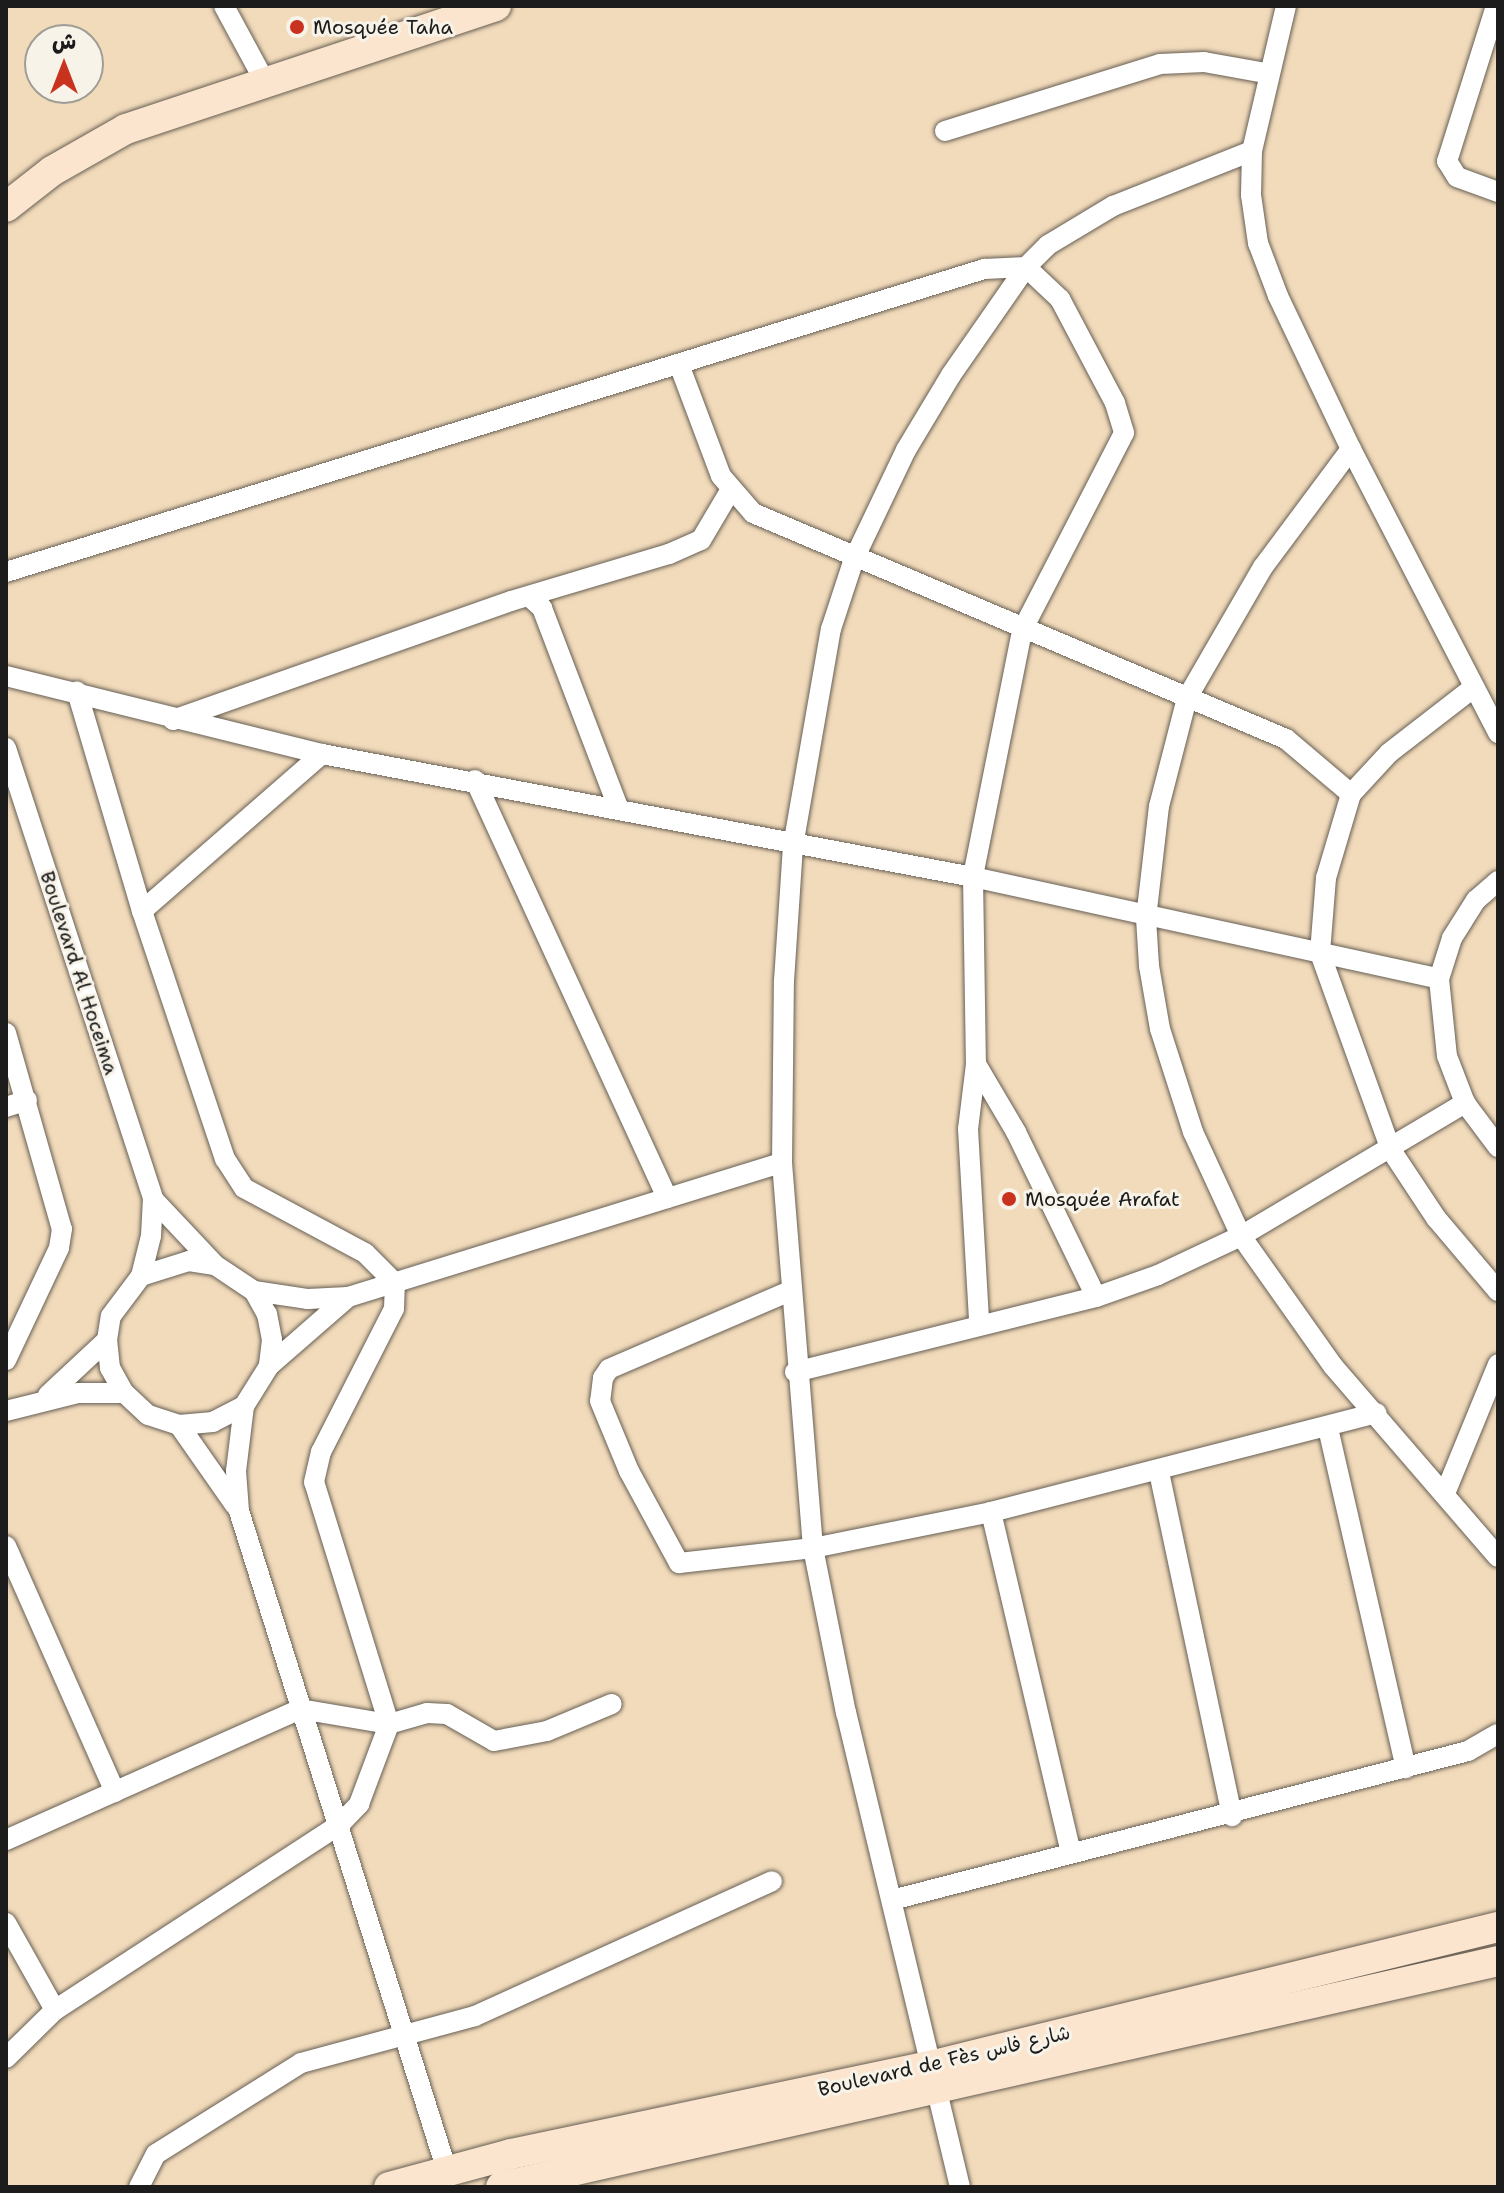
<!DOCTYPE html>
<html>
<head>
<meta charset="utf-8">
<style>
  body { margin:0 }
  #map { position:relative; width:1504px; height:2193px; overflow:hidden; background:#f2dbbb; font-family:"Shantell Sans","Playpen Sans Arabic",sans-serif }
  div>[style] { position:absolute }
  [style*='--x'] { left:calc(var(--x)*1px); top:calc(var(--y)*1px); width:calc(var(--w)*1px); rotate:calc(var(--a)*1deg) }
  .roads { filter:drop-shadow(0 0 2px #675f54) drop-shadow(0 0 2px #675f54) }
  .minor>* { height:20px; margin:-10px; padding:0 10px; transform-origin:10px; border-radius:10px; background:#fff }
  .secondary>* { height:30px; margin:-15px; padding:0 15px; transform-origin:15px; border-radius:15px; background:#fce5cf }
  .dots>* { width:22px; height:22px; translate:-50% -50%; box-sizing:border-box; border:4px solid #f7f3e8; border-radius:50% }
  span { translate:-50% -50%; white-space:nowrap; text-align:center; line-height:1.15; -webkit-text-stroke:6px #f7f3e8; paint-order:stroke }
  .poi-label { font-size:20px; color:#1c1c1c }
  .left { translate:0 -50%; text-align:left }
  .street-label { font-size:20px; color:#1c1c1c }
  .frame { position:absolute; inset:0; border:8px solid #1c1c1c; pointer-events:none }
  .north { position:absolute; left:24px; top:24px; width:80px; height:80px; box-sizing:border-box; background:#f7f3e8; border:2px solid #9f9d96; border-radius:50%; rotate:0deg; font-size:22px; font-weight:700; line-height:32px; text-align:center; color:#1c1c1c }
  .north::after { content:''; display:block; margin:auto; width:28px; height:36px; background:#c8321e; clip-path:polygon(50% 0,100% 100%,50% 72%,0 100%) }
</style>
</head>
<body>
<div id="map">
  <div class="roads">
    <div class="minor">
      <div style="--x:224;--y:6;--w:84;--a:61.6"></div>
      <div style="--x:1286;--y:6;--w:149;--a:103.2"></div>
      <div style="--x:1252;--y:151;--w:44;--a:91.3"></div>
      <div style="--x:1251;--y:195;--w:49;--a:81.7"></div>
      <div style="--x:1258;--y:243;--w:57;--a:69.3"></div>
      <div style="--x:1278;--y:296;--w:170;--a:64.5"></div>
      <div style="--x:1351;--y:449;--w:320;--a:62.6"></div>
      <div style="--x:1496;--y:6;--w:163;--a:107.5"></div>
      <div style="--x:1447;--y:161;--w:19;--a:58"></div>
      <div style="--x:1457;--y:177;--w:44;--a:20.1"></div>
      <div style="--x:945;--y:131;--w:225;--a:-17.3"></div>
      <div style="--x:1160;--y:64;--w:44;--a:-2.6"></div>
      <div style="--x:1204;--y:62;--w:63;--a:10.1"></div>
      <div style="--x:680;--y:367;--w:116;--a:69.4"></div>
      <div style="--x:721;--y:476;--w:49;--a:49.1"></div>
      <div style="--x:753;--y:513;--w:579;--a:22.98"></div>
      <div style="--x:1286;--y:739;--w:85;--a:40.2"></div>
      <div style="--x:1351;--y:449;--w:147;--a:126.7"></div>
      <div style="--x:1263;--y:567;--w:151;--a:120.1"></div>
      <div style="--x:1187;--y:698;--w:112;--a:104.5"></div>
      <div style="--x:1159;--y:806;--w:113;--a:96.6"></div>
      <div style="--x:1146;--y:918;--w:48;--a:86.4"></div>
      <div style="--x:1149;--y:966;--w:64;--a:80.1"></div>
      <div style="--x:1160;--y:1029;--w:108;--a:72.2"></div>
      <div style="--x:1193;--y:1132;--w:115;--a:65.2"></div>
      <div style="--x:1241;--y:1236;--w:159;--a:54.7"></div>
      <div style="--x:1333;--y:1366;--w:252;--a:49.2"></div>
      <div style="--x:6;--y:572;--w:1024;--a:-17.21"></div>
      <div style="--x:984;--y:269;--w:42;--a:-2.7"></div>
      <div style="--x:1026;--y:267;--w:47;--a:43.3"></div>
      <div style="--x:1060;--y:299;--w:118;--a:62.1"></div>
      <div style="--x:1115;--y:403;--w:31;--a:73"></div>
      <div style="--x:1124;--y:433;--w:223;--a:117.3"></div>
      <div style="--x:1022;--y:631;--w:251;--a:101.3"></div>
      <div style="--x:973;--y:877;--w:187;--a:89.1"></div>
      <div style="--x:976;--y:1064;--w:79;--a:59.5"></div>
      <div style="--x:1016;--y:1132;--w:183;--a:64.1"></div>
      <div style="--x:531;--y:598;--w:15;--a:42"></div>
      <div style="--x:542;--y:608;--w:213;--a:69.1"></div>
      <div style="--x:6;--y:676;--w:325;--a:13.9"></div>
      <div style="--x:322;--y:754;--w:663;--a:10.7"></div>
      <div style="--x:973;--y:877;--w:477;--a:12.3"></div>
      <div style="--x:1473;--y:688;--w:106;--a:142.3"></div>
      <div style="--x:1389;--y:753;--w:56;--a:132.8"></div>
      <div style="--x:1351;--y:794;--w:88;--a:106.6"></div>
      <div style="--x:1326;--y:878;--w:75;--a:94.6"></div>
      <div style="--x:1320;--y:953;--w:209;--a:70.2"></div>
      <div style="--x:1391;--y:1150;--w:82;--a:56.5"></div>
      <div style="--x:1436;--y:1218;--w:96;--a:49.7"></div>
      <div style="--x:173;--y:720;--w:358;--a:-19.4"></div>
      <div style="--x:511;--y:601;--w:165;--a:-16.6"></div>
      <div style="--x:669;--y:554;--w:35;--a:-24"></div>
      <div style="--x:701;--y:540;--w:57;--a:-59.4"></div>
      <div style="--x:6;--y:748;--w:474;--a:71.9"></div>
      <div style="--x:153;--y:1199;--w:89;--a:46.8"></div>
      <div style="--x:475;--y:780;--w:460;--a:65.3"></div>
      <div style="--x:1498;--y:881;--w:29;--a:139"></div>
      <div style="--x:1476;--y:900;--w:45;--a:122.3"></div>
      <div style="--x:1452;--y:938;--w:43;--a:107.6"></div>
      <div style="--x:1439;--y:979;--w:77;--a:84.1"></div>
      <div style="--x:1447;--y:1056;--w:50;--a:69"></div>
      <div style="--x:1465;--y:1103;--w:55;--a:53.1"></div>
      <div style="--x:142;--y:911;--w:239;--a:-41.1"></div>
      <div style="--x:6;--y:1033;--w:204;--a:74.1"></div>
      <div style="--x:62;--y:1229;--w:19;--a:99"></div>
      <div style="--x:59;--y:1248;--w:124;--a:115.3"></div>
      <div style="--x:976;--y:1064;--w:65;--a:97"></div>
      <div style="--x:968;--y:1129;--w:193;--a:86.7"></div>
      <div style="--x:6;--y:1107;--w:22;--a:-18"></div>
      <div style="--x:141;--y:1276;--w:50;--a:-17.4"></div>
      <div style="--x:189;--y:1261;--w:26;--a:9"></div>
      <div style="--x:215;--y:1265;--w:47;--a:33.7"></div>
      <div style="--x:254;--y:1291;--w:26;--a:61"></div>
      <div style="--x:267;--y:1314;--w:26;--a:79"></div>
      <div style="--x:272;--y:1340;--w:26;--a:97"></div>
      <div style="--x:269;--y:1366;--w:47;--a:122"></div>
      <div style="--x:244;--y:1406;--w:35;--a:153"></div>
      <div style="--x:213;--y:1422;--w:34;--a:175"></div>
      <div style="--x:179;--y:1425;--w:33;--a:-162"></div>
      <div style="--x:148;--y:1415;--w:33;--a:-137"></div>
      <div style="--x:124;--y:1393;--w:29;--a:-119"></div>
      <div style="--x:110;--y:1368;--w:28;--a:-96"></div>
      <div style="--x:107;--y:1340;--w:24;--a:-81"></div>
      <div style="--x:111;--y:1316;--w:50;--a:-53.1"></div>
      <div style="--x:141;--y:1276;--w:41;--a:-76"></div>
      <div style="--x:151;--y:1236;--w:37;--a:-87"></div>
      <div style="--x:254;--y:1291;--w:55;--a:8.4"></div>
      <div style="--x:308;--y:1299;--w:40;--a:-2.9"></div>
      <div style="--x:348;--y:1297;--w:454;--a:-17.2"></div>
      <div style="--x:790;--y:1291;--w:197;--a:156.7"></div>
      <div style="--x:609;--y:1369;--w:11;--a:124"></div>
      <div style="--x:603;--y:1378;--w:23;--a:97"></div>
      <div style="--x:600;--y:1401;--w:76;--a:67.5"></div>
      <div style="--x:629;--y:1471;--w:105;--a:61.5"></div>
      <div style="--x:679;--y:1563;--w:135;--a:-6.4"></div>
      <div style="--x:813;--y:1548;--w:182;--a:-11.4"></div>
      <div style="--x:991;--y:1512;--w:398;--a:-14.4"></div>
      <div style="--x:269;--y:1366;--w:105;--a:-41.1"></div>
      <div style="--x:795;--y:1372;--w:310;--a:-14"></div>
      <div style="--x:1096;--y:1297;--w:66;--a:-19.5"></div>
      <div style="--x:1158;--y:1275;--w:92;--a:-25.2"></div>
      <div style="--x:1241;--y:1236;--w:261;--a:-30.7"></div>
      <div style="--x:48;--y:1395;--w:81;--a:-43"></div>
      <div style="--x:244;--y:1406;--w:65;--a:97"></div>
      <div style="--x:236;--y:1471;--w:40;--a:85.7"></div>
      <div style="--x:239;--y:1511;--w:692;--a:72.51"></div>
      <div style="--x:6;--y:1411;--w:74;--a:-14"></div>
      <div style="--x:78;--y:1393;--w:46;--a:0"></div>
      <div style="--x:179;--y:1425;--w:98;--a:55"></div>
      <div style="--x:1328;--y:1428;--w:349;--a:77.1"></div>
      <div style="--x:1159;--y:1472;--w:352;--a:78"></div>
      <div style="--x:1446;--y:1491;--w:137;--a:-67.7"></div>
      <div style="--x:991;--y:1512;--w:349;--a:76.8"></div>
      <div style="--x:6;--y:1546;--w:269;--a:66.1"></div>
      <div style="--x:6;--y:1840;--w:322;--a:-24"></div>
      <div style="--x:300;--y:1709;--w:90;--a:9.6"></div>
      <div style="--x:389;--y:1724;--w:40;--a:-16"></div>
      <div style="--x:427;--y:1713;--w:20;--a:3"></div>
      <div style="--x:447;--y:1714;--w:54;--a:29.9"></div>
      <div style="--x:494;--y:1741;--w:54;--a:-10.7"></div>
      <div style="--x:547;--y:1731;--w:70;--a:-22.6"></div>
      <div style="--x:892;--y:1900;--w:595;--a:-14.5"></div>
      <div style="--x:1468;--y:1751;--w:34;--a:-30"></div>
      <div style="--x:6;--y:1923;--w:100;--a:60.6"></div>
      <div style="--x:6;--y:2058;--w:69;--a:-44.4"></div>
      <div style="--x:55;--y:2010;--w:340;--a:-33.1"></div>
      <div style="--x:340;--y:1824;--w:28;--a:-46"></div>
      <div style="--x:359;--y:1804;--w:85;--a:-69.4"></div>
      <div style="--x:389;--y:1724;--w:253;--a:-107.2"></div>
      <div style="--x:314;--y:1482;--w:31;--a:-77"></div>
      <div style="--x:321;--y:1452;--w:161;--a:-63"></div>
      <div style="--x:394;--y:1309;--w:26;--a:-88"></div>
      <div style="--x:395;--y:1283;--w:42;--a:-135"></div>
      <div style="--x:365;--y:1253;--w:137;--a:-151.8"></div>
      <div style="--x:244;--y:1188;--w:35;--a:-123"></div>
      <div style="--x:225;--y:1159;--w:262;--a:-108.5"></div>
      <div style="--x:142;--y:911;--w:229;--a:-106.5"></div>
      <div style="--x:139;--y:2187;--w:37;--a:-63"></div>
      <div style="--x:156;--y:2154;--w:171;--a:-32.1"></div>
      <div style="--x:301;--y:2063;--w:180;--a:-15.1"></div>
      <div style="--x:475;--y:2016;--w:326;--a:-24.4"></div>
      <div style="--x:960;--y:2187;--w:488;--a:-103.5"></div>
      <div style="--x:846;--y:1713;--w:168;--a:-101.3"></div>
      <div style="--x:813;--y:1548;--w:386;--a:-94.6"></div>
      <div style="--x:782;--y:1163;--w:182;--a:-89.4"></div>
      <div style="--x:784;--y:981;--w:135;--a:-86.2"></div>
      <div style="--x:793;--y:846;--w:220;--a:-80.1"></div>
      <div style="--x:831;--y:629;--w:74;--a:-71.8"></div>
      <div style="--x:854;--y:559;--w:121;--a:-64.5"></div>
      <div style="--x:906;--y:450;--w:87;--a:-59"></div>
      <div style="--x:951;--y:375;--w:131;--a:-55.2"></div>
      <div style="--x:1026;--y:267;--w:31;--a:-45"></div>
      <div style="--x:1048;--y:245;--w:76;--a:-31"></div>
      <div style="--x:1113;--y:206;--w:149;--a:-21.6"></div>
    </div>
    <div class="secondary">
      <div style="--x:6;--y:207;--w:58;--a:-38"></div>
      <div style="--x:52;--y:171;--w:85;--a:-29.6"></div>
      <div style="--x:126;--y:129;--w:390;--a:-18.4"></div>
      <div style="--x:389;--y:2187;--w:126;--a:-15.1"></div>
      <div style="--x:511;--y:2154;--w:432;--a:-11.9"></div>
      <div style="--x:934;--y:2065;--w:581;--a:-13.75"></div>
      <div style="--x:501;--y:2187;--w:1022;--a:-12.77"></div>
    </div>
  </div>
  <div class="dots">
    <div style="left:297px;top:27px;background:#c8321e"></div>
    <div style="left:1009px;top:1199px;background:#c8321e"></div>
  </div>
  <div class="poi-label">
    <span class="left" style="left:313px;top:27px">Mosquée Taha</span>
    <span class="left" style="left:1025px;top:1199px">Mosquée Arafat</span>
  </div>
  <div class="street-label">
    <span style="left:79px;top:973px;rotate:72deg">Boulevard Al Hoceima</span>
    <span style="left:944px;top:2061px;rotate:-13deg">Boulevard de Fès شارع فاس</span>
  </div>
  <div class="frame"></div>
  <div class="north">ش</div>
</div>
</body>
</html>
